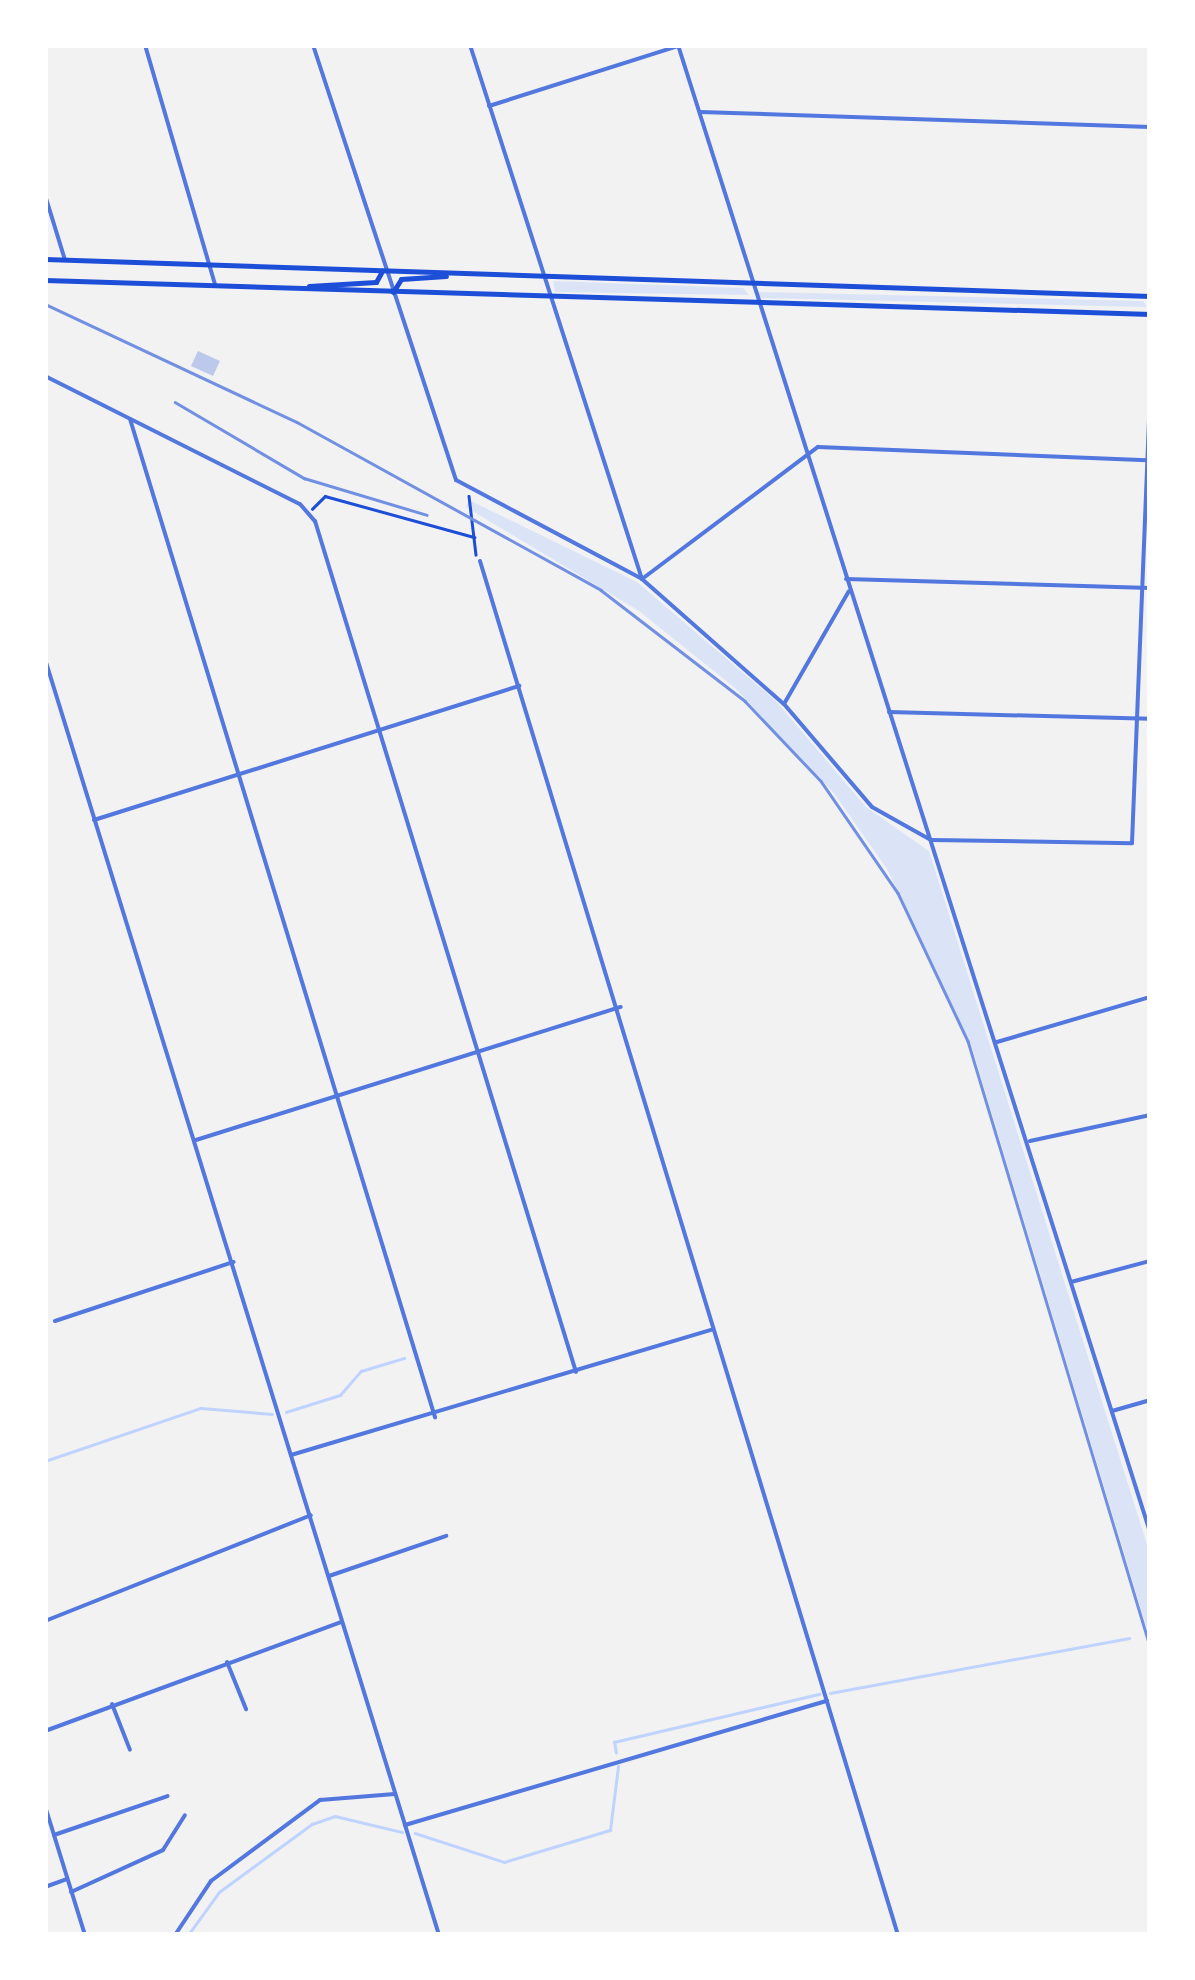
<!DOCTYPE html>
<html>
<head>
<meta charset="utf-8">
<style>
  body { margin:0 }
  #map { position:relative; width:1195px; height:1980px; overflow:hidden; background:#f2f2f2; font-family:"Alegreya Sans",sans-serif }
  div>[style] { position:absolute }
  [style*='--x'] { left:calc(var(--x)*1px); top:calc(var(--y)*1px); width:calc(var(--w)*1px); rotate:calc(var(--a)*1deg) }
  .green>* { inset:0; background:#dbe4f7 }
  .stream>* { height:2.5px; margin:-1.25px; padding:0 1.25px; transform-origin:1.25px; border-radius:1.25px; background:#bfd3fe }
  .building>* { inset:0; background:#bdc9ec }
  .path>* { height:2.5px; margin:-1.25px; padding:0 1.25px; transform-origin:1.25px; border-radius:1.25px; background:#1d4ed8 }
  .minor>* { height:4px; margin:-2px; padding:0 2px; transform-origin:2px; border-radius:2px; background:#5277de }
  .secondary>* { height:5px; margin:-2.5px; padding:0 2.5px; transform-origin:2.5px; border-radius:2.5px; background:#1d4ed8 }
  .rail>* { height:2.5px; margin:-1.25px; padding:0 1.25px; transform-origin:1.25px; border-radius:1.25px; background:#7290e2 }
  span { translate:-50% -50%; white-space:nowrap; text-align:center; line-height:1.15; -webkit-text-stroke:9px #fff; paint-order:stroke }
  .frame { position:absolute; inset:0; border:48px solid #fff; pointer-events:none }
</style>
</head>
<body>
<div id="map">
  <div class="green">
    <div style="clip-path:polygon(553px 281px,743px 288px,749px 295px,555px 292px)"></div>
    <div style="clip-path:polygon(758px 292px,1143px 301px,1147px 307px,760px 298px)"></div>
    <div style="clip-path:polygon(469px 500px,637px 582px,776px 701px,866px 807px,929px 851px,1150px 1554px,1150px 1639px,973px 1051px,887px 869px,833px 792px,735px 688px,639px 611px,466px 507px)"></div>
  </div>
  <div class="stream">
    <div style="--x:286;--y:1412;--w:57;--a:-17.5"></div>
    <div style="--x:340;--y:1395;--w:32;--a:-49"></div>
    <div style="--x:361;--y:1371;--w:45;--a:-16.8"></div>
    <div style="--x:45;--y:1461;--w:165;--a:-18.8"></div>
    <div style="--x:201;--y:1408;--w:71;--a:4.8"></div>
    <div style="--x:830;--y:1693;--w:304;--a:-10.4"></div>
    <div style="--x:616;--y:1753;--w:11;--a:-100"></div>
    <div style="--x:614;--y:1742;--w:211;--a:-13.2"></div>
    <div style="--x:415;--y:1833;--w:94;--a:18"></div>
    <div style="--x:504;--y:1862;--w:111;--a:-16.8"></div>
    <div style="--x:610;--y:1830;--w:64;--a:-82.8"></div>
    <div style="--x:188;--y:1935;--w:53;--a:-54.2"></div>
    <div style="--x:219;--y:1892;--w:115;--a:-36.2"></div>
    <div style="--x:312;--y:1824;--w:24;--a:-19"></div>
    <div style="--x:335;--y:1816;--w:69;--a:13.4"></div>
  </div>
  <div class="building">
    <div style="clip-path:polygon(198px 351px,220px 361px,213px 376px,191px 366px)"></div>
  </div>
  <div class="path">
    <div style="--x:469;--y:496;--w:59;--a:83.2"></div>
    <div style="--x:312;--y:509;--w:18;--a:-45"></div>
    <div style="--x:325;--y:496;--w:155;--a:15.4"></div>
  </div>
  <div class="minor">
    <div style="--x:145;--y:45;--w:249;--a:73.7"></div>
    <div style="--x:285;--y:45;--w:56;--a:0"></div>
    <div style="--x:313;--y:45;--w:458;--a:71.8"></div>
    <div style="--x:456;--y:480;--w:211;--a:28"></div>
    <div style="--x:642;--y:579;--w:189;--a:41.4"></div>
    <div style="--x:784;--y:704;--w:135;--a:49.5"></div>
    <div style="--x:872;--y:807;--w:68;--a:29.2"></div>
    <div style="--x:931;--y:840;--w:201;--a:0.9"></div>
    <div style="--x:1132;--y:843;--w:455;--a:-87.7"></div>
    <div style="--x:470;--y:45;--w:561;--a:72.15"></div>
    <div style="--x:642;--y:579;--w:220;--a:-36.9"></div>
    <div style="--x:818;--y:447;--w:329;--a:2.3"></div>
    <div style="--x:678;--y:45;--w:1560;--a:72.39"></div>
    <div style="--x:489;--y:106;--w:198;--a:-17.6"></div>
    <div style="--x:700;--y:112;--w:450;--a:1.9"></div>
    <div style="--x:45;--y:195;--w:68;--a:72.9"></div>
    <div style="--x:45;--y:376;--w:285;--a:26.7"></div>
    <div style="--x:300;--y:504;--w:23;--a:49"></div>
    <div style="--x:315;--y:521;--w:890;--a:72.95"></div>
    <div style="--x:130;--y:419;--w:1044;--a:73.01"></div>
    <div style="--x:480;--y:561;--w:1436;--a:73.08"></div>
    <div style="--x:846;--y:579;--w:304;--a:1.7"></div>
    <div style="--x:45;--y:659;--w:1335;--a:72.84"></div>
    <div style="--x:784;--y:704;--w:130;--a:-60.1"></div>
    <div style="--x:889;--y:712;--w:261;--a:1.5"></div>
    <div style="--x:94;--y:820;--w:446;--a:-17.5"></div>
    <div style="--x:997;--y:1042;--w:159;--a:-16.4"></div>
    <div style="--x:196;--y:1140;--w:445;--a:-17.4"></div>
    <div style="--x:1030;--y:1141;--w:123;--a:-12.2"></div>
    <div style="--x:1071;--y:1282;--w:82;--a:-14.9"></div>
    <div style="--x:55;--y:1321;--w:188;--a:-18.3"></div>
    <div style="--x:1112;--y:1411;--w:40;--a:-16"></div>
    <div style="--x:291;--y:1455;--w:440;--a:-16.6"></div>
    <div style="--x:329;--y:1576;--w:124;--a:-18.9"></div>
    <div style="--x:45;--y:1621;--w:286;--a:-21.7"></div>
    <div style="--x:227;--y:1662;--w:51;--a:68"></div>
    <div style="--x:112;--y:1704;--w:49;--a:68.6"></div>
    <div style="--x:45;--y:1731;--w:316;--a:-20.2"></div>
    <div style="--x:45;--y:1806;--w:135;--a:72.8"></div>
    <div style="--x:405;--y:1825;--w:440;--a:-16.4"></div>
    <div style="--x:54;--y:1835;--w:120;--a:-18.9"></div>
    <div style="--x:45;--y:1887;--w:23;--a:-20"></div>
    <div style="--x:71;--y:1892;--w:101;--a:-24.5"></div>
    <div style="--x:163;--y:1850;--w:41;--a:-57.8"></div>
    <div style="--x:175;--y:1935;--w:65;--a:-56.3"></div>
    <div style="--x:211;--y:1881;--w:136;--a:-36.6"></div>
    <div style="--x:320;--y:1800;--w:75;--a:-4.6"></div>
  </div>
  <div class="secondary">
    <div style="--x:45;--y:259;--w:1106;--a:1.92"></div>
    <div style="--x:45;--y:280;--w:1106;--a:1.76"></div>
    <div style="--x:309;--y:286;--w:67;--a:-3.4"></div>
    <div style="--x:376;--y:282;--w:13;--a:-61"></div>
    <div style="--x:393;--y:292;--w:15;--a:-58"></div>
    <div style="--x:401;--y:279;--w:45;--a:-3.8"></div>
  </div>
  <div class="rail">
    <div style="--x:45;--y:304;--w:278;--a:25.1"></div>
    <div style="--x:297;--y:422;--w:347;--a:28.9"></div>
    <div style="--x:601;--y:590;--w:182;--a:37.6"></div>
    <div style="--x:745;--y:701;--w:110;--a:46.5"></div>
    <div style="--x:821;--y:781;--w:136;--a:55.5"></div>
    <div style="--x:898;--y:893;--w:164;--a:64.7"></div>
    <div style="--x:968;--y:1041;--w:632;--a:73.26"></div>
    <div style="--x:175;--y:402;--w:150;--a:30.5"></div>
    <div style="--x:304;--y:478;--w:128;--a:16.7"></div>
  </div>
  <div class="frame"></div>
</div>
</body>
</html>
